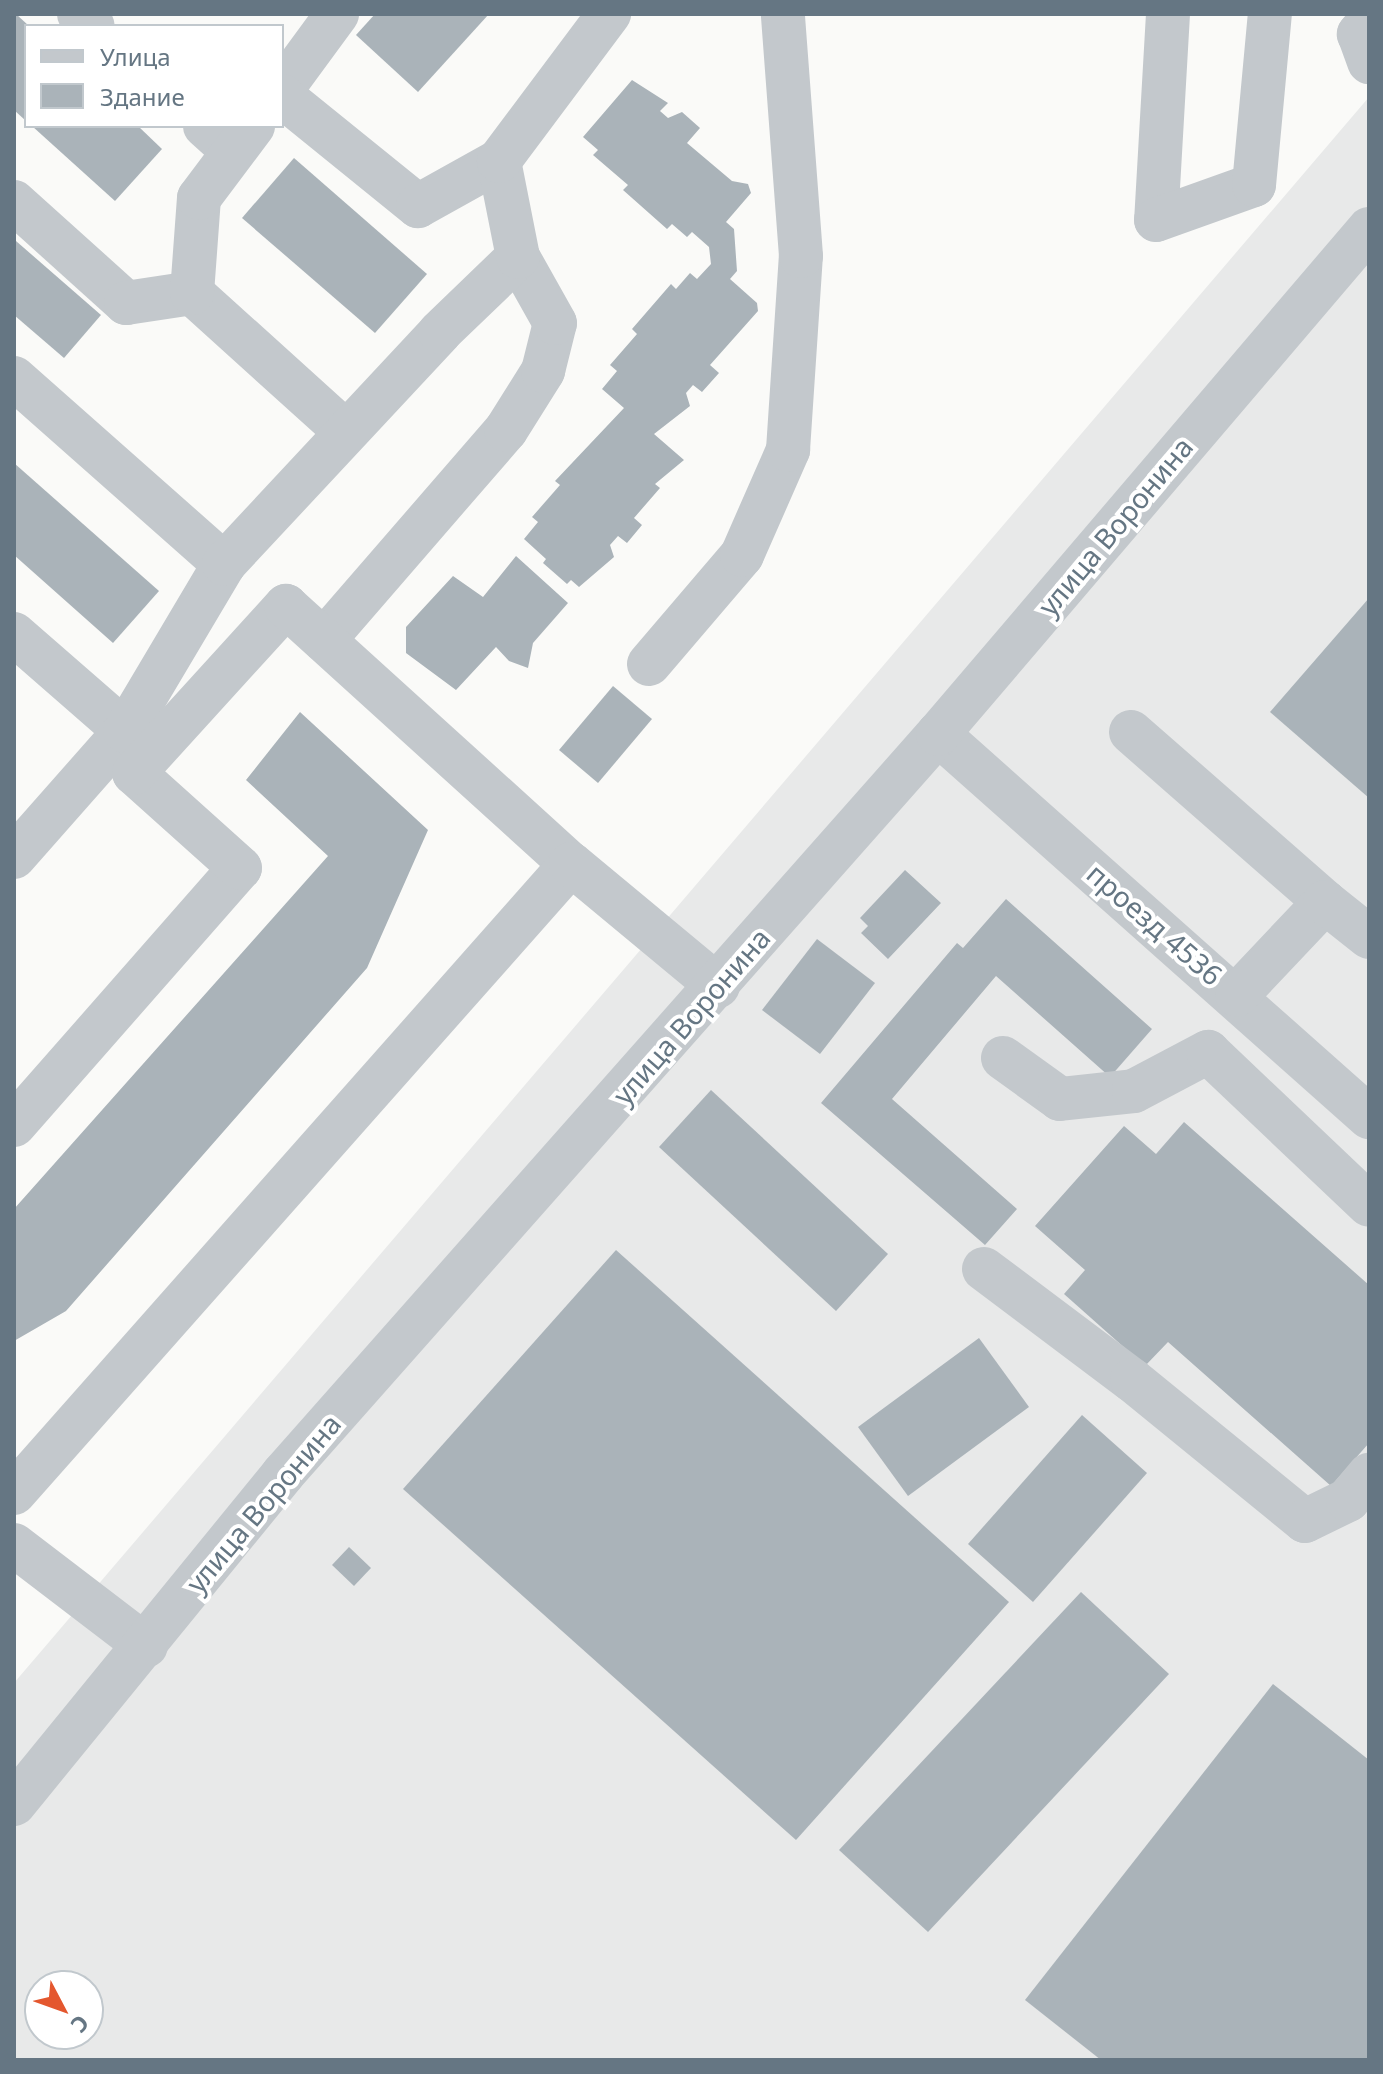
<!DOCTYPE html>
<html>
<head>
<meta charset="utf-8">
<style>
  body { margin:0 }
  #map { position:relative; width:1383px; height:2074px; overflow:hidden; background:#fafaf8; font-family:"Noto Sans",sans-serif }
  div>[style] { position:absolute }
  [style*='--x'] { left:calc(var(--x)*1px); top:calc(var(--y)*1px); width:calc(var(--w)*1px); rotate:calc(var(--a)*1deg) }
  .built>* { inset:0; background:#e8e9e9 }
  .building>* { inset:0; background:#aab3b9 }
  .minor>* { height:44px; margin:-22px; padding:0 22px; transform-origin:22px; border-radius:22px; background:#c3c8cc }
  span { translate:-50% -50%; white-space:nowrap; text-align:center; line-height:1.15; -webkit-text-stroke:8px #fff; paint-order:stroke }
  .street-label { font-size:28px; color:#657683 }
  .frame { position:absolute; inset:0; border:16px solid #657683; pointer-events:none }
  .legend { position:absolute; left:24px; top:24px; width:260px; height:104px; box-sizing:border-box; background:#fff; border:2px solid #c1c8cd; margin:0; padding:10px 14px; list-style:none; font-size:24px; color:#657683 }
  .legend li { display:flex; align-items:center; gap:16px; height:40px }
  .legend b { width:40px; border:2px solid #c1c8cd }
  .north { position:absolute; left:24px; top:1970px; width:80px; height:80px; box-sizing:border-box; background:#fff; border:2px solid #c1c8cd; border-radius:50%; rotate:131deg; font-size:22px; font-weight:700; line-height:32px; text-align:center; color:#657683 }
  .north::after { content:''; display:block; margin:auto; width:28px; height:36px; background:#e4572e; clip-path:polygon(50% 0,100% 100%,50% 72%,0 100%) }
</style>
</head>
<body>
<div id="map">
  <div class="built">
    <div style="clip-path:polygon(evenodd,1369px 97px,1369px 2060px,14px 2060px,14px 1683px,1369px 97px,40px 1986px,88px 1986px,88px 2034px,40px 2034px,40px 1986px)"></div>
  </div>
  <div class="building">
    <div style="clip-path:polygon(16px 14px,29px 26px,26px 121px,14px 110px)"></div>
    <div style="clip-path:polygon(375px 14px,489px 14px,418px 92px,356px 35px)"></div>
    <div style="clip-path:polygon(632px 80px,668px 103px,660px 111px,668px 118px,682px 112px,700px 128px,687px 143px,732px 181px,748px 184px,751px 193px,726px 222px,734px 229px,737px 271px,730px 279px,757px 303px,758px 311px,710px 365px,719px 373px,702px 392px,693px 385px,686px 393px,690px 406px,654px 434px,684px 460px,655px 484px,660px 488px,634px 518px,642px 525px,627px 543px,618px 536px,610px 545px,614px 557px,579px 587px,571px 580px,567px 584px,543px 563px,546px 559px,524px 539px,538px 522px,532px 517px,560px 485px,555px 481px,624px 408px,602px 389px,617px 371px,610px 365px,637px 334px,632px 329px,671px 284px,676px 289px,690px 273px,697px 279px,711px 264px,709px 247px,692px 232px,687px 237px,672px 224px,667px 229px,623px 190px,628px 185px,593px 155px,598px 150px,583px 137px)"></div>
    <div style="clip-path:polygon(32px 126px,138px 126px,162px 149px,115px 201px)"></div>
    <div style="clip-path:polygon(294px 158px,427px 274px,375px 333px,242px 218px)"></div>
    <div style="clip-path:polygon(16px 241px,101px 315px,64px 358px,14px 315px)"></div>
    <div style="clip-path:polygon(14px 463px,159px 591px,113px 643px,14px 555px)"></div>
    <div style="clip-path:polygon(516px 556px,568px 603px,533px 643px,528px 668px,509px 661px,496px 647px,456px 690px,406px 653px,406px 627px,453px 576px,483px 597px)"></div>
    <div style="clip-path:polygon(1369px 598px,1369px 798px,1270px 712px)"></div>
    <div style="clip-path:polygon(613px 686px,652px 719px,598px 783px,559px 750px)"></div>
    <div style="clip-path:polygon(300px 712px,428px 830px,367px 968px,66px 1311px,14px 1341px,14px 1209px,328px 856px,246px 780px)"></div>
    <div style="clip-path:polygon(905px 870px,941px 903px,888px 959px,861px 933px,868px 926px,860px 918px)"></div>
    <div style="clip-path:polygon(1006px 899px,1152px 1029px,1110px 1077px,996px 976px,892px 1099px,1017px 1209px,985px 1245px,821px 1103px,957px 943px,963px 948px)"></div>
    <div style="clip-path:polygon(817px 939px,875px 983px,820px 1054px,762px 1010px)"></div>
    <div style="clip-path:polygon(711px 1090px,888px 1254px,836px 1311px,659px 1147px)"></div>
    <div style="clip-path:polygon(1184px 1122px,1369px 1285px,1369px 1443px,1331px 1486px,1168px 1342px,1145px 1366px,1064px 1294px,1085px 1270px,1035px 1226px,1124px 1126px,1156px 1154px)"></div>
    <div style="clip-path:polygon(616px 1250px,1009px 1602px,796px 1840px,403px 1489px)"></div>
    <div style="clip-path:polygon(979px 1338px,1029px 1407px,908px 1496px,858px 1427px)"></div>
    <div style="clip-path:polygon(1082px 1415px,1147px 1473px,1033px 1602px,968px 1544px)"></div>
    <div style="clip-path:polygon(349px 1547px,371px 1568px,354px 1586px,332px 1565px)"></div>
    <div style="clip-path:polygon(1081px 1592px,1169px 1674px,928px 1932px,839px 1850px)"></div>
    <div style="clip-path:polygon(1273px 1684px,1369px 1760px,1369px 2060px,1101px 2060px,1025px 2000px)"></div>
  </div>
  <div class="minor">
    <div style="--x:79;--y:14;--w:18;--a:41"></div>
    <div style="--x:1168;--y:14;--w:206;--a:93.3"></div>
    <div style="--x:1156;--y:220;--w:104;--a:-19.7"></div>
    <div style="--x:1254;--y:185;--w:172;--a:-84.7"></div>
    <div style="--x:1369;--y:22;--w:16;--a:130"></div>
    <div style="--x:1359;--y:34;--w:30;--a:70"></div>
    <div style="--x:282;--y:89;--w:93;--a:-53.7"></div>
    <div style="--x:282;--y:96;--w:175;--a:39"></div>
    <div style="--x:418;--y:206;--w:93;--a:-29.1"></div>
    <div style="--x:205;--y:126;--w:38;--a:42"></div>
    <div style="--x:14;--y:202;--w:151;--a:42"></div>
    <div style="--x:126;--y:303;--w:67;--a:-8.6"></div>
    <div style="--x:192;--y:293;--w:207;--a:42.1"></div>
    <div style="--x:192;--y:293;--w:95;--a:-85.8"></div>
    <div style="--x:199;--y:198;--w:90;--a:-53.1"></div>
    <div style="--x:14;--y:378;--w:281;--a:41.5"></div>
    <div style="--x:14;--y:634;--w:147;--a:41.1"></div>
    <div style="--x:324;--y:640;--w:278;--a:-49.1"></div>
    <div style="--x:506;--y:430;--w:70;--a:-57.9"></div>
    <div style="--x:543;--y:371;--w:49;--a:-76"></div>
    <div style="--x:555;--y:323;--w:76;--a:-119.3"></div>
    <div style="--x:649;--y:664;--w:143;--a:-49.5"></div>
    <div style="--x:742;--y:555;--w:115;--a:-66.3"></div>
    <div style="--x:788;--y:450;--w:194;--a:-86.2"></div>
    <div style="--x:801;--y:256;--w:243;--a:-94.3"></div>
    <div style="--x:1131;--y:732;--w:258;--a:41.2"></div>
    <div style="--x:938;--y:734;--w:577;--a:41.63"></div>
    <div style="--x:14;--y:857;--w:168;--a:-48.6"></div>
    <div style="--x:125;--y:731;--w:194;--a:-59.3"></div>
    <div style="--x:224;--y:564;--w:317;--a:-47"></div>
    <div style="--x:440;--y:332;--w:108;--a:-43.9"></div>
    <div style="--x:518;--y:257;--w:98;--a:-101.2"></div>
    <div style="--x:499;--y:161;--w:184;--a:-53.2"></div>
    <div style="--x:1237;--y:995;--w:128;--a:-46.6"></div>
    <div style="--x:1325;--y:902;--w:56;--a:38.5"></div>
    <div style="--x:1003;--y:1058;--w:70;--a:35.7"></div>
    <div style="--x:1060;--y:1099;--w:74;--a:-6.2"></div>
    <div style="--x:1134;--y:1091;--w:84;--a:-27.8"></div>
    <div style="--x:1208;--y:1052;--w:222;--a:43.5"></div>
    <div style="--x:14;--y:1125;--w:342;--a:-48.7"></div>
    <div style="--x:240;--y:868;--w:142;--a:-138.1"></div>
    <div style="--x:134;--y:773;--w:226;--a:-47.7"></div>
    <div style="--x:286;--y:606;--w:384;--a:42.2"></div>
    <div style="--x:984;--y:1269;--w:185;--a:36.9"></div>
    <div style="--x:1132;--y:1380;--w:223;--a:39.2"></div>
    <div style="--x:1305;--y:1521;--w:48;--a:-26"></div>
    <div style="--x:1348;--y:1500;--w:33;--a:-50"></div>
    <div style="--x:14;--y:1493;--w:840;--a:-48.47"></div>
    <div style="--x:571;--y:864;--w:191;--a:39.7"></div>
    <div style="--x:14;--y:1545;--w:166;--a:37.4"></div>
    <div style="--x:14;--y:1804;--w:426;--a:-50.8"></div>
    <div style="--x:283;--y:1474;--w:988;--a:-48.49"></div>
    <div style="--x:938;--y:734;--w:664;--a:-49.52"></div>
  </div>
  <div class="street-label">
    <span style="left:1115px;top:526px;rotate:-50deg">улица Воронина</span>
    <span style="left:1155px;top:924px;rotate:41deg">проезд 4536</span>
    <span style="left:691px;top:1016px;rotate:-49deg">улица Воронина</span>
    <span style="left:263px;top:1503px;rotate:-50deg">улица Воронина</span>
  </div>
  <div class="frame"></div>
  <ul class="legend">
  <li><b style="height:10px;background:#c3c8cc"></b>Улица</li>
  <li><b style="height:22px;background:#aab3b9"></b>Здание</li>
  </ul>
  <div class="north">С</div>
</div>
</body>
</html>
